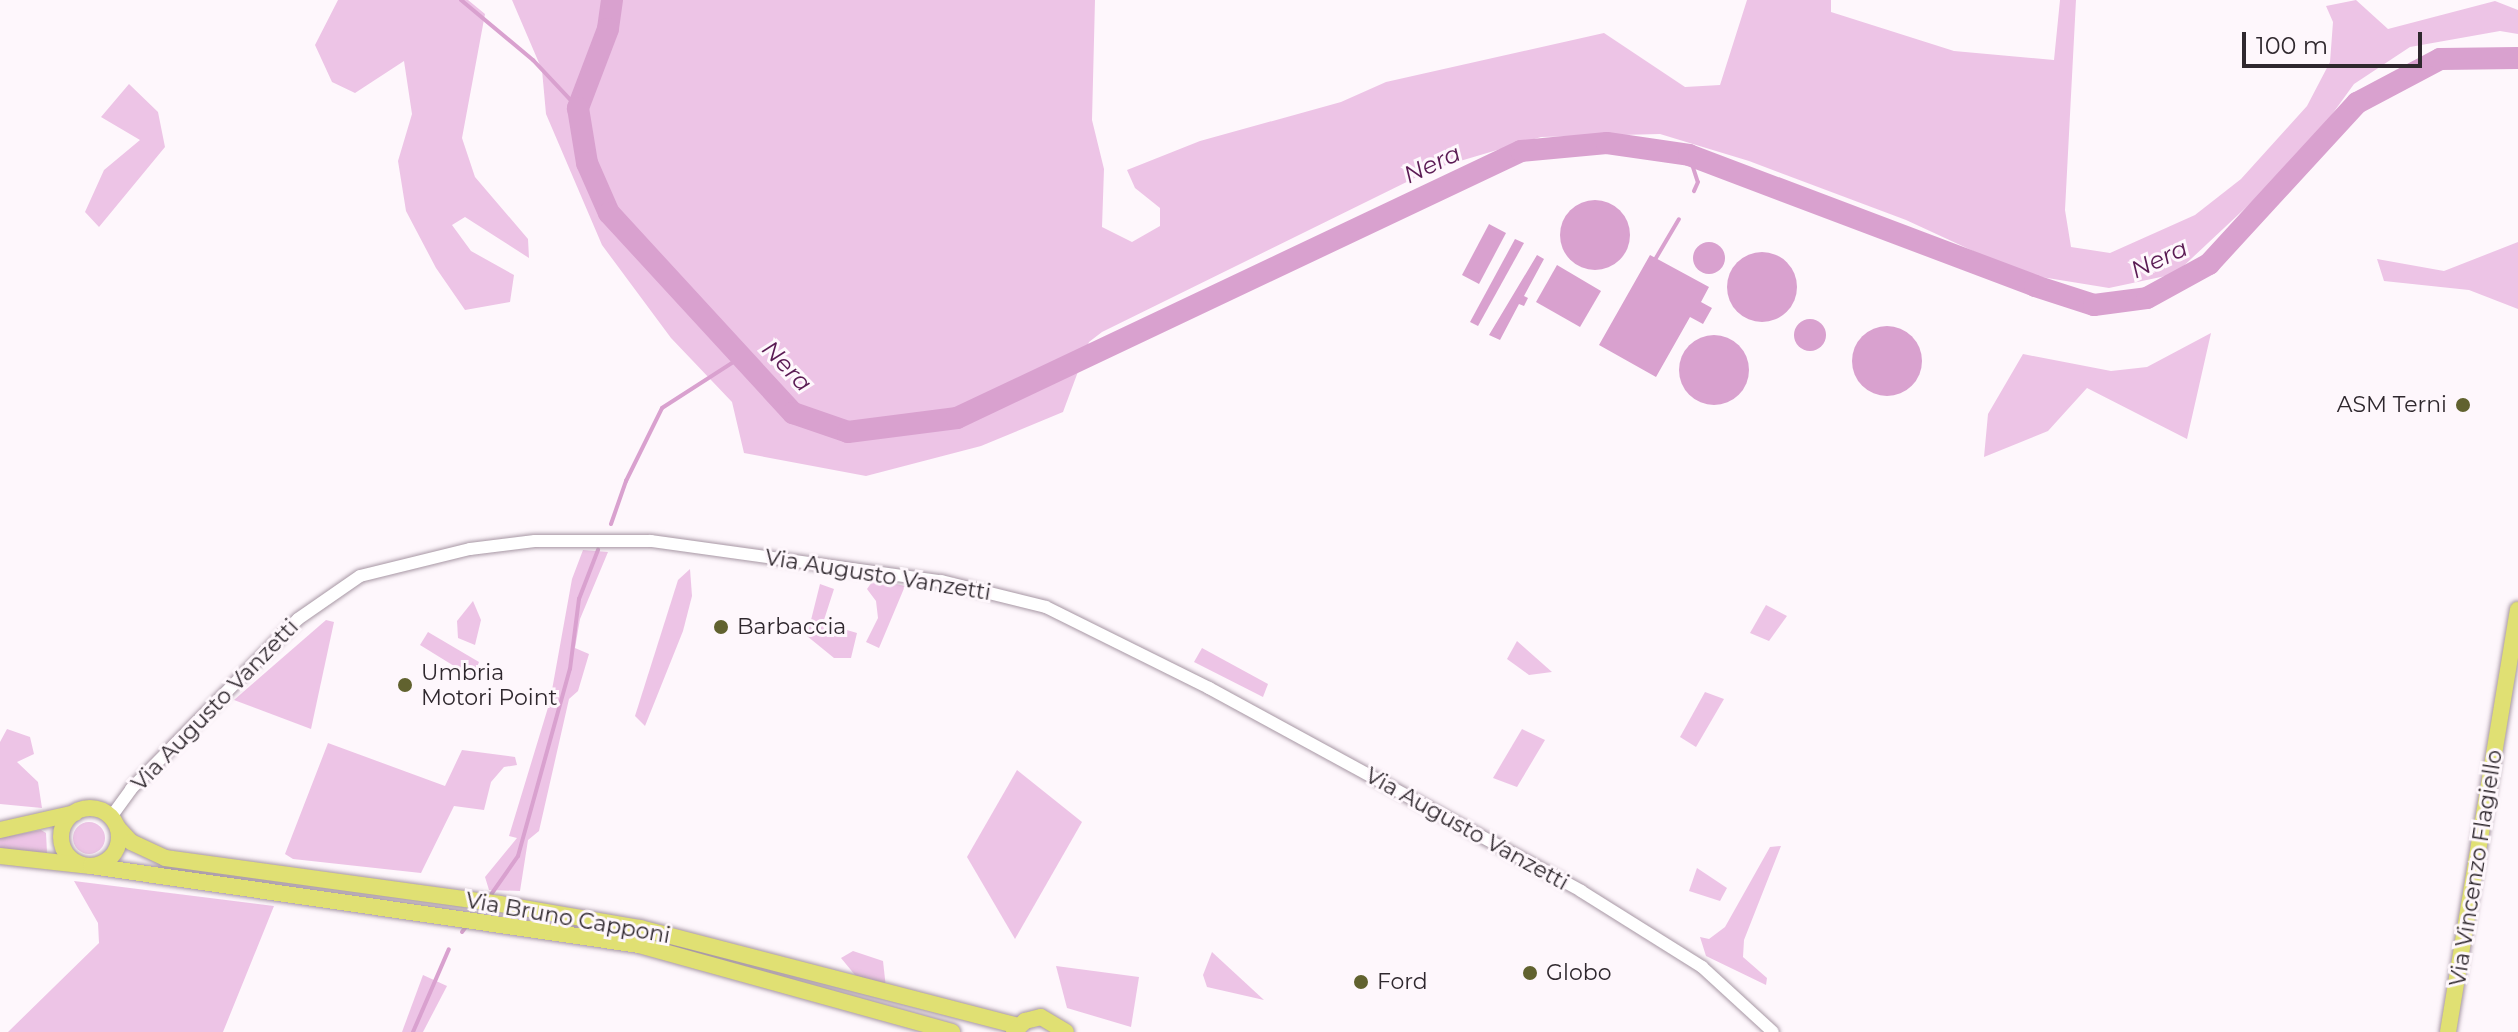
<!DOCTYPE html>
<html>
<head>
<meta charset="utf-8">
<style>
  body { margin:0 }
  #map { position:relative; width:2518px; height:1032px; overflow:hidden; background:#fef7fc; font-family:Montserrat,sans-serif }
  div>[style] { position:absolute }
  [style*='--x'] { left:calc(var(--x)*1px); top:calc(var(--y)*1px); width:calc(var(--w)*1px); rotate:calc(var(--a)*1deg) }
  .green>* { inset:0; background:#edc4e6 }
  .round { border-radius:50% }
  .water>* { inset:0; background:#d9a1cf }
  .stream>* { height:4px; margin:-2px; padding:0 2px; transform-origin:2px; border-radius:2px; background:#d9a1cf }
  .river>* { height:22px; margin:-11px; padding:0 11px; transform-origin:11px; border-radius:11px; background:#d9a1cf }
  .roads { filter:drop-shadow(0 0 2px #a797a4) drop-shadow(0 0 2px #a797a4) }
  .minor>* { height:12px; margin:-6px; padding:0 6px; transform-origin:6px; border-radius:6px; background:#fff }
  .major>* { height:16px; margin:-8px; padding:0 8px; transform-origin:8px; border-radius:8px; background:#e0e073 }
  .major>.ring { margin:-8px; padding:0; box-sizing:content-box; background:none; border:16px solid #e0e073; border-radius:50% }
  .dots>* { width:22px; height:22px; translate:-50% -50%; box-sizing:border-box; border:4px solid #fef7fc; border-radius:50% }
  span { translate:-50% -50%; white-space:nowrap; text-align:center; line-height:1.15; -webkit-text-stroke:6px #fef7fc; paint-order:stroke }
  .poi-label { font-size:22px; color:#2f282e }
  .right { translate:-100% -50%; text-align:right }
  .left { translate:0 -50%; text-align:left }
  .street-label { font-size:22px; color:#2f282e }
  .water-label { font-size:24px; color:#5a1a53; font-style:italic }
  .scale { position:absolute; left:2242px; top:32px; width:180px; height:36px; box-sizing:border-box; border:4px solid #2f282e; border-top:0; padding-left:10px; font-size:24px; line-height:28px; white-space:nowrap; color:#2f282e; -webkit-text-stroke:6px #fef7fc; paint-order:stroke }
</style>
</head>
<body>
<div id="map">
  <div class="green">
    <div style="clip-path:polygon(338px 0,468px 0,485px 14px,462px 138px,475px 177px,528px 239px,529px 258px,465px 217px,452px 225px,471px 251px,514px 275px,510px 302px,465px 310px,436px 268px,406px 211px,398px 161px,412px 114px,404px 61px,355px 93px,332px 82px,315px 45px)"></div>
    <div style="clip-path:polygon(512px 0,1095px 0,1092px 120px,1104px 169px,1102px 227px,1132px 242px,1160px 226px,1160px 208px,1135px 188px,1127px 170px,1200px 141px,1341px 102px,1386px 82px,1604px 33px,1685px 87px,1720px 85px,1747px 0,1831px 0,1831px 12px,1954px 51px,2054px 60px,2060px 0,2076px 0,2065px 210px,2071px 247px,2110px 253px,2195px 215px,2241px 179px,2307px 106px,2330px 62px,2333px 22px,2326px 6px,2356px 0,2388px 29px,2495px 1px,2518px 10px,2518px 34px,2500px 31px,2410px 47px,2354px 84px,2304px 153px,2175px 274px,2109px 288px,2023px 274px,1906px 220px,1749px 161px,1660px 134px,1541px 137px,1433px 169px,1102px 332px,1089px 342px,1063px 412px,981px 446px,866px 476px,744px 453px,732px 402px,671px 338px,602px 245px,546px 114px,542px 70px)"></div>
    <div style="clip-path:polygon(129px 84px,158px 112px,165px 147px,99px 227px,85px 212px,104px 170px,140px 140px,101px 117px)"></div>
    <div style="clip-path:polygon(2518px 242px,2518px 309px,2469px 290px,2384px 281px,2377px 259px,2444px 271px)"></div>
    <div style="clip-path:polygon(2211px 333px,2187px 439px,2087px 388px,2048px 431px,1984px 457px,1988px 414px,2023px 354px,2111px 371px,2147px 367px)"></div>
    <div style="clip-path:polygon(583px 550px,608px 552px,580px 619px,575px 648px,589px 654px,578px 691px,569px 699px,539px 831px,528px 840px,520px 891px,489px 890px,485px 877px,517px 838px,509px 836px,550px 701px,572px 579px)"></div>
    <div style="clip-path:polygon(690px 569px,692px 596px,683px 631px,645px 726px,635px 716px,678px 580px)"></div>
    <div style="clip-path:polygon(874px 579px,905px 586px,879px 648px,866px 642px,878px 618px,876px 601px,867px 589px)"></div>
    <div style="clip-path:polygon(820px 584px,834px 589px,823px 623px,857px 633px,851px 658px,834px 658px,807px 636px)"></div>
    <div style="clip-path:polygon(473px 601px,481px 620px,475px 645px,458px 638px,457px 621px)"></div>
    <div style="clip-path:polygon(1766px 605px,1787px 616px,1769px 641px,1750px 633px)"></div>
    <div style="clip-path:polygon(326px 620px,334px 622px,311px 729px,234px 700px)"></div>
    <div style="clip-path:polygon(428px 632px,479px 662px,475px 673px,467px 674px,420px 645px)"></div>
    <div style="clip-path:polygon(1517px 641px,1552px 672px,1529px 675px,1507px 659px)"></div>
    <div style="clip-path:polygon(1202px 648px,1268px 684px,1263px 697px,1194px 662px)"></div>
    <div style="clip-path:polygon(1705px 692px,1724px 699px,1696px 747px,1680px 737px)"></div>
    <div style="clip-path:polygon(7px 729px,30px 737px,34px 754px,17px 762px,38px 782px,42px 808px,0 804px,0 742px)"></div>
    <div style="clip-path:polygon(1522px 729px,1545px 740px,1517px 787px,1493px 778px)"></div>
    <div style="clip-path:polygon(328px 743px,445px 786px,462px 750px,515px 757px,517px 765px,504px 767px,491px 782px,484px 810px,454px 806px,421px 873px,293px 859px,285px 854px)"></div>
    <div style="clip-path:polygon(1017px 770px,1082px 822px,1015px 939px,967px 857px)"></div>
    <div class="round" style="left:73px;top:822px;width:32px;height:32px"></div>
    <div style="clip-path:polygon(41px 830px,46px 833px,47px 853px,0 849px,0 838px)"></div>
    <div style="clip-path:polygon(1781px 846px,1744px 940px,1743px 957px,1767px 978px,1766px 985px,1706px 956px,1700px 937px,1709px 939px,1725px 927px,1770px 847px)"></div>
    <div style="clip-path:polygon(1697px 868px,1727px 888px,1720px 901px,1689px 891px)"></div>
    <div style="clip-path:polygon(74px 881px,274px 906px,223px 1032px,8px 1032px,99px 943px,98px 923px)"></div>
    <div style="clip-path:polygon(853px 951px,883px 961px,886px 988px,855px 975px,841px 958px)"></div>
    <div style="clip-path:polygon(1212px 952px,1264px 1000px,1207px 987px,1203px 975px)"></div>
    <div style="clip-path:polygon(1056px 966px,1139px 977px,1131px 1027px,1067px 1008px)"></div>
    <div style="clip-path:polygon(423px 975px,447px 986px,423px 1032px,402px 1032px)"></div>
  </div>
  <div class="water">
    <div class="round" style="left:1560px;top:200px;width:70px;height:70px"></div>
    <div style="clip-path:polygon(1489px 224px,1506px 233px,1479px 284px,1462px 275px)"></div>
    <div style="clip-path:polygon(1515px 239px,1524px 243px,1478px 326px,1470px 322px)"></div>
    <div class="round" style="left:1693px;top:242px;width:32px;height:32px"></div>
    <div class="round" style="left:1727px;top:252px;width:70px;height:70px"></div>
    <div style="clip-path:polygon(1537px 255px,1544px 259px,1524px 296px,1528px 298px,1524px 306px,1519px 304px,1500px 340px,1489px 335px)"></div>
    <div style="clip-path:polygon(1650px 255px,1709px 287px,1701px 302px,1712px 308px,1703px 324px,1690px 317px,1656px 377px,1599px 345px)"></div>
    <div style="clip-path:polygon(1557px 265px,1601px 291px,1580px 327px,1536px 302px)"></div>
    <div class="round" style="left:1794px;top:319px;width:32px;height:32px"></div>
    <div class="round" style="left:1852px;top:326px;width:70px;height:70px"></div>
    <div class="round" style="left:1679px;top:335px;width:70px;height:70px"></div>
  </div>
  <div class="stream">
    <div style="--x:461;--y:0;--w:94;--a:39.8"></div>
    <div style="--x:533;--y:60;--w:66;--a:46.8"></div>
    <div style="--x:1689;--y:155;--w:28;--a:72"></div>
    <div style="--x:1698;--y:182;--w:10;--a:114"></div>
    <div style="--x:1656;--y:258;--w:45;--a:-59.5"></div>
    <div style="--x:611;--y:524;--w:46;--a:-70.8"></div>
    <div style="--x:626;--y:481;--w:81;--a:-63.7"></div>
    <div style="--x:662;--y:408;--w:94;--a:-32.8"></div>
    <div style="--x:490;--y:896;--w:49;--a:-55"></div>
    <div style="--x:518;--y:856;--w:194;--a:-74.5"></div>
    <div style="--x:570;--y:669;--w:71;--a:-82.7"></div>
    <div style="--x:579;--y:599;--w:53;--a:-68.8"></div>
    <div style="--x:462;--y:932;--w:5;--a:-53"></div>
    <div style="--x:413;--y:1032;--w:90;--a:-66.6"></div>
  </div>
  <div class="river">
    <div style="--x:612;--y:0;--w:29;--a:98"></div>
    <div style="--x:608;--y:29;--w:85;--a:110.8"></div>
    <div style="--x:578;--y:108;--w:56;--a:80.7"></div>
    <div style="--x:587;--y:163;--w:55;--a:66.3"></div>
    <div style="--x:609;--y:213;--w:272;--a:47.4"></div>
    <div style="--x:793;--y:413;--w:58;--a:19.1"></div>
    <div style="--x:848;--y:432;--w:110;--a:-7.3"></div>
    <div style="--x:957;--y:418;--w:624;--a:-25.33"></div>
    <div style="--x:1521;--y:151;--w:86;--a:-5.3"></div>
    <div style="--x:1607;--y:143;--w:83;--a:8.3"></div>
    <div style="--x:1689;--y:155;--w:370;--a:20.7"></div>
    <div style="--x:2035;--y:286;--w:62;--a:17.9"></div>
    <div style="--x:2094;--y:305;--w:53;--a:-7.5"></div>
    <div style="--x:2147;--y:298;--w:71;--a:-28.7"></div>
    <div style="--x:2209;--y:264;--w:219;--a:-47.4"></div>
    <div style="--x:2357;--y:103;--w:94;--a:-27.9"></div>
    <div style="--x:2440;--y:59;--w:78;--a:-0.7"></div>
  </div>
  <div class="roads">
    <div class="minor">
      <div style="--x:111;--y:817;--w:34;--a:-54"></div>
      <div style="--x:131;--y:789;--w:238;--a:-45.5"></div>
      <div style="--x:298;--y:619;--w:75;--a:-34.7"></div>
      <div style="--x:360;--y:576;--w:113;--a:-13.8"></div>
      <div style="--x:470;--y:549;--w:65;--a:-7"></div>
      <div style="--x:535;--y:541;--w:116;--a:0"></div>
      <div style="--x:651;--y:541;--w:293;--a:7.9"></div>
      <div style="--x:941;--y:581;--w:108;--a:13.9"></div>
      <div style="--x:1046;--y:607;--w:182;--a:26.4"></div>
      <div style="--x:1209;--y:688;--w:424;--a:28.6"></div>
      <div style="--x:1581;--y:891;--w:143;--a:32.1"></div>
      <div style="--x:1702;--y:967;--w:96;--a:42.5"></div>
    </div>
    <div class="major">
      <div class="ring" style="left:61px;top:808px;width:42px;height:42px"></div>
      <div style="--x:118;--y:828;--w:19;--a:47"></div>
      <div style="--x:131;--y:842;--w:38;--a:25"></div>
      <div style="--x:165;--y:858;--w:338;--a:7.8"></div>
      <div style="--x:500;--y:904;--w:142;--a:9.7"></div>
      <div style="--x:640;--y:928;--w:390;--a:14.5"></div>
      <div style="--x:0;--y:830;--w:77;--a:-12.8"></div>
      <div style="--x:0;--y:856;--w:82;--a:6.3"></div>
      <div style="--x:91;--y:866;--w:554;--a:8.2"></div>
      <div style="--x:639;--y:945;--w:325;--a:15.5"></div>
      <div style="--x:1014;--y:1032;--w:16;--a:-45"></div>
      <div style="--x:1025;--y:1021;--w:16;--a:-14"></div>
      <div style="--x:1041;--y:1017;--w:29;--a:31"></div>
      <div style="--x:2448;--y:1032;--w:428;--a:-80.6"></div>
    </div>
  </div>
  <div class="dots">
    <div style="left:2463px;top:405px;background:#61622f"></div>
    <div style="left:721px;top:627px;background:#61622f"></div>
    <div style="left:405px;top:685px;background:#61622f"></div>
    <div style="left:1530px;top:973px;background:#61622f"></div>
    <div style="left:1361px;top:982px;background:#61622f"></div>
  </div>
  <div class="poi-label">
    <span class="right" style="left:2447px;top:405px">ASM Terni</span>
    <span class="left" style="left:737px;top:627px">Barbaccia</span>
    <span class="left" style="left:421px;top:685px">Umbria<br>Motori Point</span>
    <span class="left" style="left:1546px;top:973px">Globo</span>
    <span class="left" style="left:1377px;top:982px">Ford</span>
  </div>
  <div class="street-label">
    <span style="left:878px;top:575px;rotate:9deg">Via Augusto Vanzetti</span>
    <span style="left:215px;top:705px;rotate:-46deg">Via Augusto Vanzetti</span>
    <span style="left:1467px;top:829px;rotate:29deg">Via Augusto Vanzetti</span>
    <span style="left:2476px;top:868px;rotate:-81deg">Via Vincenzo Flagiello</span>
    <span style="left:568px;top:918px;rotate:10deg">Via Bruno Capponi</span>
  </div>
  <div class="water-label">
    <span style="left:1432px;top:164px;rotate:-25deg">Nera</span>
    <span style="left:2159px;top:259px;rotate:-25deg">Nera</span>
    <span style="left:787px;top:366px;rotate:46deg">Nera</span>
  </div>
  <div class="scale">100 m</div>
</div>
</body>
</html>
